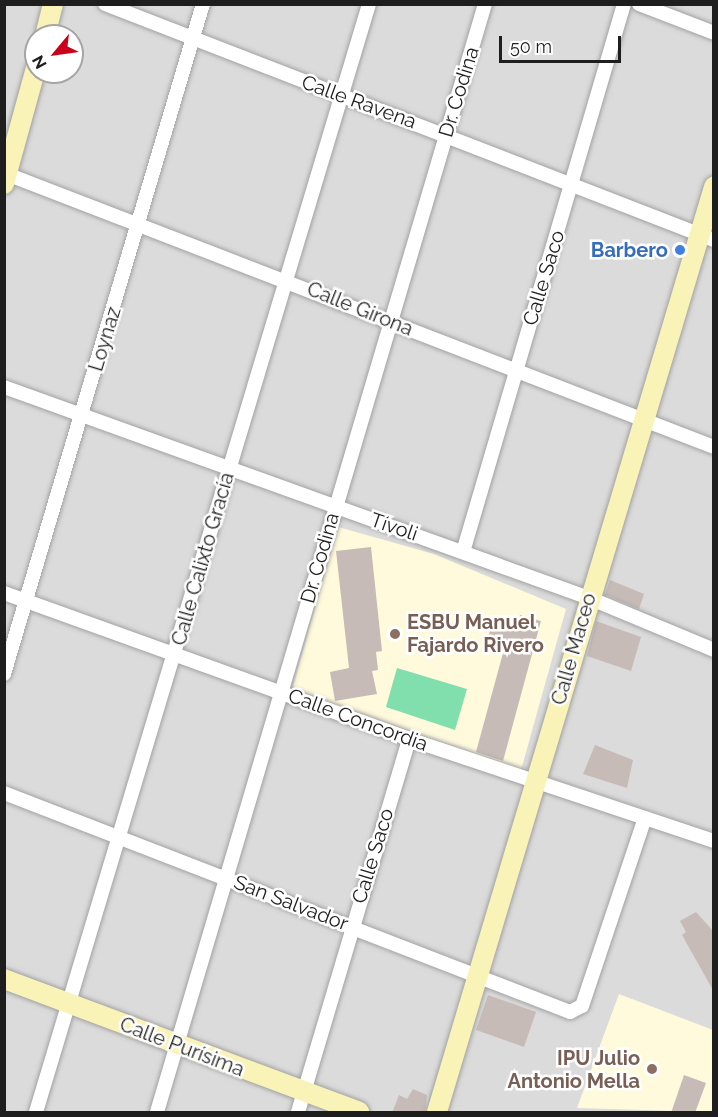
<!DOCTYPE html>
<html>
<head>
<meta charset="utf-8">
<style>
  body { margin:0 }
  #map { position:relative; width:718px; height:1117px; overflow:hidden; background:#efe9e4; font-family:Raleway,sans-serif }
  div>[style] { position:absolute }
  [style*='--x'] { left:calc(var(--x)*1px); top:calc(var(--y)*1px); width:calc(var(--w)*1px); rotate:calc(var(--a)*1deg) }
  .residential>* { inset:0; background:#dcdbdb }
  .education>* { inset:0; background:#fffadc }
  .pitch>* { inset:0; background:#81dead }
  .building>* { inset:0; background:#c6bbb7 }
  .roads { filter:drop-shadow(0 0 2px #a2a2a2) drop-shadow(0 0 2px #a2a2a2) }
  .street>* { height:14px; margin:-7px; padding:0 7px; transform-origin:7px; border-radius:7px; background:#fff }
  .secondary>* { height:20px; margin:-10px; padding:0 10px; transform-origin:10px; border-radius:10px; background:#f9f3b7 }
  .dots>* { width:16px; height:16px; translate:-50% -50%; box-sizing:border-box; border:3px solid #fff; border-radius:50% }
  span { translate:-50% -50%; white-space:nowrap; text-align:center; line-height:1.15; -webkit-text-stroke:5px #fff; paint-order:stroke }
  .street-label { font-size:20px; color:#1e1e1e }
  .shop-label { font-size:20px; color:#366cbe; font-weight:700 }
  .right { translate:-100% -50%; text-align:right }
  .education-label { font-size:20px; color:#785e54; font-weight:700 }
  .left { translate:0 -50%; text-align:left }
  .frame { position:absolute; inset:0; border:6px solid #1e1e1e; pointer-events:none }
  .north { position:absolute; left:24px; top:24px; width:60px; height:60px; box-sizing:border-box; background:#fff; border:2px solid #a5a5a5; border-radius:50%; rotate:241deg; font-size:16px; font-weight:700; line-height:24px; text-align:center; color:#1e1e1e }
  .north::after { content:''; display:block; margin:auto; width:21px; height:27px; background:#cb011c; clip-path:polygon(50% 0,100% 100%,50% 72%,0 100%) }
  .scale { position:absolute; left:499px; top:36px; width:122px; height:27px; box-sizing:border-box; border:3px solid #1e1e1e; border-top:0; padding-left:8px; font-size:18px; line-height:21px; white-space:nowrap; color:#1e1e1e; -webkit-text-stroke:4px #fff; paint-order:stroke }
</style>
</head>
<body>
<div id="map">
  <div class="residential">
    <div style="clip-path:polygon(evenodd,5px 5px,713px 5px,713px 1112px,5px 1112px,5px 5px,36px 36px,72px 36px,72px 72px,36px 72px,36px 36px)"></div>
  </div>
  <div class="education">
    <div style="clip-path:polygon(338px 527px,434px 554px,566px 609px,521px 770px,292px 690px)"></div>
    <div style="clip-path:polygon(619px 994px,713px 1030px,713px 1112px,577px 1108px)"></div>
  </div>
  <div class="pitch">
    <div style="clip-path:polygon(397px 668px,467px 689px,455px 730px,386px 707px)"></div>
  </div>
  <div class="building">
    <div style="clip-path:polygon(371px 547px,382px 651px,376px 652px,378px 670px,372px 671px,377px 694px,335px 701px,330px 672px,349px 668px,336px 551px)"></div>
    <div style="clip-path:polygon(610px 580px,644px 594px,639px 609px,605px 595px)"></div>
    <div style="clip-path:polygon(520px 615px,541px 621px,503px 761px,476px 752px,503px 653px,485px 648px,494px 617px,518px 624px)"></div>
    <div style="clip-path:polygon(596px 621px,641px 637px,631px 671px,587px 656px)"></div>
    <div style="clip-path:polygon(595px 745px,633px 760px,627px 788px,583px 774px)"></div>
    <div style="clip-path:polygon(696px 912px,714px 932px,714px 992px,682px 935px,686px 932px,680px 921px)"></div>
    <div style="clip-path:polygon(488px 995px,536px 1012px,524px 1047px,476px 1030px)"></div>
    <div style="clip-path:polygon(684px 1075px,706px 1083px,695px 1113px,671px 1113px)"></div>
    <div style="clip-path:polygon(413px 1089px,427px 1095px,425px 1113px,392px 1113px,399px 1095px,407px 1099px)"></div>
  </div>
  <div class="roads">
    <div class="street">
      <div style="--x:105;--y:4;--w:653;--a:21.18"></div>
      <div style="--x:639;--y:4;--w:80;--a:21.1"></div>
      <div style="--x:4;--y:173;--w:761;--a:21.1"></div>
      <div style="--x:4;--y:387;--w:622;--a:19.83"></div>
      <div style="--x:589;--y:598;--w:135;--a:22.6"></div>
      <div style="--x:463;--y:552;--w:571;--a:-73.63"></div>
      <div style="--x:4;--y:593;--w:431;--a:19.8"></div>
      <div style="--x:409;--y:739;--w:322;--a:18.5"></div>
      <div style="--x:4;--y:674;--w:699;--a:-73.46"></div>
      <div style="--x:4;--y:793;--w:607;--a:21.15"></div>
      <div style="--x:570;--y:1012;--w:13;--a:-27"></div>
      <div style="--x:582;--y:1006;--w:198;--a:-71.5"></div>
      <div style="--x:36;--y:1112;--w:1157;--a:-73.27"></div>
      <div style="--x:157;--y:1112;--w:1156;--a:-73.51"></div>
      <div style="--x:298;--y:1112;--w:389;--a:-73.4"></div>
    </div>
    <div class="secondary">
      <div style="--x:45;--y:36;--w:33;--a:-76"></div>
      <div style="--x:4;--y:184;--w:120;--a:-74.6"></div>
      <div style="--x:4;--y:979;--w:379;--a:20.5"></div>
      <div style="--x:437;--y:1112;--w:966;--a:-73.33"></div>
    </div>
  </div>
  <div class="dots">
    <div style="left:680px;top:250px;background:#3f7fe0"></div>
    <div style="left:395px;top:634px;background:#8d6e63"></div>
    <div style="left:652px;top:1069px;background:#8d6e63"></div>
  </div>
  <div class="street-label">
    <span style="left:459px;top:92px;rotate:-73deg">Dr. Codina</span>
    <span style="left:359px;top:102px;rotate:20deg">Calle Ravena</span>
    <span style="left:544px;top:278px;rotate:-73deg">Calle Saco</span>
    <span style="left:360px;top:309px;rotate:22deg">Calle Girona</span>
    <span style="left:105px;top:339px;rotate:-73deg">Loynaz</span>
    <span style="left:394px;top:527px;rotate:19deg">Tívoli</span>
    <span style="left:320px;top:558px;rotate:-74deg">Dr. Codina</span>
    <span style="left:203px;top:559px;rotate:-74deg">Calle Calixto Gracía</span>
    <span style="left:574px;top:649px;rotate:-74deg">Calle Maceo</span>
    <span style="left:358px;top:720px;rotate:20deg">Calle Concordia</span>
    <span style="left:373px;top:856px;rotate:-73deg">Calle Saco</span>
    <span style="left:291px;top:903px;rotate:21deg">San Salvador</span>
    <span style="left:182px;top:1047px;rotate:21deg">Calle Purísima</span>
  </div>
  <div class="shop-label">
    <span class="right" style="left:668px;top:250px">Barbero</span>
  </div>
  <div class="education-label">
    <span class="left" style="left:407px;top:634px">ESBU Manuel<br>Fajardo Rivero</span>
    <span class="right" style="left:640px;top:1070px">IPU Julio<br>Antonio Mella</span>
  </div>
  <div class="frame"></div>
  <div class="north">N</div>
  <div class="scale">50 m</div>
</div>
</body>
</html>
